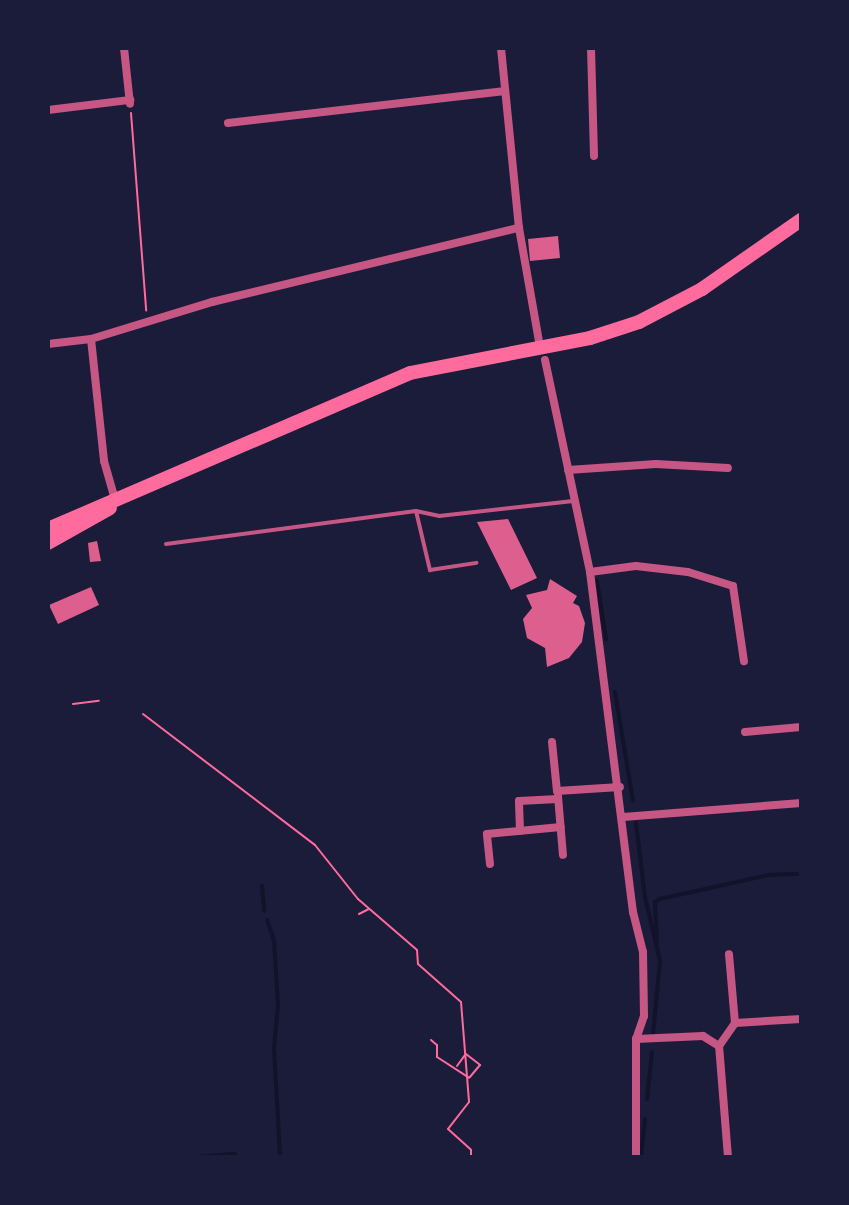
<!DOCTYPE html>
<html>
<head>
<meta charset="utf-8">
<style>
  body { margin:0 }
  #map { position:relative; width:849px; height:1205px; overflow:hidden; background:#1b1b3a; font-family:Figtree,sans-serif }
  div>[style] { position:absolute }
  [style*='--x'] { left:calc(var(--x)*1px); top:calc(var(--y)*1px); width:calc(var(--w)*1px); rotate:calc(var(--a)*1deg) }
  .stream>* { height:4px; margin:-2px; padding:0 2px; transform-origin:2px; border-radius:2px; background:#12122b }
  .building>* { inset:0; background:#dd5f8e }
  .path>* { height:2px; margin:-1px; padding:0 1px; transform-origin:1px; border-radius:1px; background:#ff6b9d }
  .service>* { height:4px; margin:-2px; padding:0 2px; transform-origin:2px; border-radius:2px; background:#c65784 }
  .minor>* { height:8px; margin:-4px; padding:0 4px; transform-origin:4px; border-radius:4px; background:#c65784 }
  .primary>* { height:14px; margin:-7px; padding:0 7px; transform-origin:7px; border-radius:7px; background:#ff6b9d }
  span { translate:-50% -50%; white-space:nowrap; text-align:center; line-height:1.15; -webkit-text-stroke:6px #1b1b3a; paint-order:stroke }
  .frame { position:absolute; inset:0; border:50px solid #1b1b3a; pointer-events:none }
</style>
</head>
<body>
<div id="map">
  <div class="stream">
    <div style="--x:597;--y:581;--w:59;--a:81.2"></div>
    <div style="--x:615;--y:692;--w:110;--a:80.6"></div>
    <div style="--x:636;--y:823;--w:75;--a:83.1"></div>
    <div style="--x:645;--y:897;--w:66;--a:76.8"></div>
    <div style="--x:660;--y:961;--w:73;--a:95.5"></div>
    <div style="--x:262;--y:886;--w:25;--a:85"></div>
    <div style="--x:267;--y:920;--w:21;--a:71"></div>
    <div style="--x:274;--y:940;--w:65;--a:86.5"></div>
    <div style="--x:278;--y:1005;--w:43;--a:95.3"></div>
    <div style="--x:274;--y:1048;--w:109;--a:86.8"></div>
    <div style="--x:657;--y:941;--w:39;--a:-93"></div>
    <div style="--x:655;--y:902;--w:6;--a:-31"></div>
    <div style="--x:660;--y:899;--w:111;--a:-12.5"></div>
    <div style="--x:768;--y:875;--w:33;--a:-2"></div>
    <div style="--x:647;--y:1099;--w:47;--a:-83.9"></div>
    <div style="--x:198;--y:1157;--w:37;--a:-5"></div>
    <div style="--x:641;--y:1157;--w:38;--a:-84"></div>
  </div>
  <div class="building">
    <div style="clip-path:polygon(558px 236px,560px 258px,530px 261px,528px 239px)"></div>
    <div style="clip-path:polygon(508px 519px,537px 578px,511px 590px,477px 522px)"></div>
    <div style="clip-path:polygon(97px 541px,101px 561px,90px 562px,88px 543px)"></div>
    <div style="clip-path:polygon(550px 579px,577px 596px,573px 603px,579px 606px,585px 623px,582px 642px,569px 658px,547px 667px,545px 648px,527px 638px,523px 619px,532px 608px,526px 595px,547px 590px)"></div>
    <div style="clip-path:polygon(91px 587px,99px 605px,58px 624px,49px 605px)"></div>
  </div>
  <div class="path">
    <div style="--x:131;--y:113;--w:198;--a:85.6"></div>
    <div style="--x:73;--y:704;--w:26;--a:-7"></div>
    <div style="--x:143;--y:714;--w:216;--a:37.3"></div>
    <div style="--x:315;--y:845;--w:69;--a:51.5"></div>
    <div style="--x:358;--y:899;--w:78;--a:40.8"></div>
    <div style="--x:417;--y:950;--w:14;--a:86"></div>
    <div style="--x:418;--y:964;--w:57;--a:41.5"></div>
    <div style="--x:461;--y:1002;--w:100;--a:85.4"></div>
    <div style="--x:469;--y:1102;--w:34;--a:128"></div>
    <div style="--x:448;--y:1129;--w:31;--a:42"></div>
    <div style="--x:471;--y:1150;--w:7;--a:90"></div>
    <div style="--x:359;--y:914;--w:11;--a:-27"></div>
    <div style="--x:431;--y:1040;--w:8;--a:40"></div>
    <div style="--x:437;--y:1045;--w:12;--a:90"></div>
    <div style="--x:437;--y:1057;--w:38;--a:33"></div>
    <div style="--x:466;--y:1054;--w:18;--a:38"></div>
    <div style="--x:480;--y:1065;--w:16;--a:130"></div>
    <div style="--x:457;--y:1066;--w:14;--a:-54"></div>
  </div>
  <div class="service">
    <div style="--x:416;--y:511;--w:24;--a:12"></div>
    <div style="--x:439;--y:516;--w:135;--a:-6.4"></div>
    <div style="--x:166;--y:544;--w:252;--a:-7.5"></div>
    <div style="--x:416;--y:511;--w:61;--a:76.7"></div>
    <div style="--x:430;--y:570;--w:47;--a:-8.7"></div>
  </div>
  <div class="minor">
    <div style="--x:124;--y:48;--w:56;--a:83.9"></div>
    <div style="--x:501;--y:48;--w:181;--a:84.3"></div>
    <div style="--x:519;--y:228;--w:121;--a:80"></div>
    <div style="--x:591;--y:48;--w:108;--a:88.4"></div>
    <div style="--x:48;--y:110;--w:83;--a:-7"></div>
    <div style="--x:228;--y:123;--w:279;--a:-6.6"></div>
    <div style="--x:91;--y:339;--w:123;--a:83.9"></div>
    <div style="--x:104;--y:461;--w:37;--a:74"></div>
    <div style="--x:48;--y:344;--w:43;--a:-6.6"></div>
    <div style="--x:91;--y:339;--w:127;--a:-17"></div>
    <div style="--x:212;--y:302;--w:316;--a:-13.6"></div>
    <div style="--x:545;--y:360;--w:217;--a:78"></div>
    <div style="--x:590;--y:572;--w:343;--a:82.8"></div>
    <div style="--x:633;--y:912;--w:41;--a:76"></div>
    <div style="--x:643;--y:952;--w:64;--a:89.1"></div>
    <div style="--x:644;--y:1016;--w:24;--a:109"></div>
    <div style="--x:636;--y:1039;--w:118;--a:90"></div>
    <div style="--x:568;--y:470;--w:88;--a:-3.9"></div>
    <div style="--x:656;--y:464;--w:72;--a:3.2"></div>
    <div style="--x:590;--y:572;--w:46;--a:-7.4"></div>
    <div style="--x:636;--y:566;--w:52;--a:6.6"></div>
    <div style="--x:688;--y:572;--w:47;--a:17.3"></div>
    <div style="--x:733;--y:586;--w:76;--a:81.7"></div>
    <div style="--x:745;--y:732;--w:56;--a:-5.1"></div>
    <div style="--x:552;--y:742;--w:49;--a:84.2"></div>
    <div style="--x:557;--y:791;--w:63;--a:-3.6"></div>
    <div style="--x:558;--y:796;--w:59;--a:85.2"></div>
    <div style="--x:623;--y:817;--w:179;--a:-4.5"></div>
    <div style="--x:520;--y:831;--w:30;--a:-92"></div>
    <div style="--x:519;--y:801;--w:39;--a:-3"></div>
    <div style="--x:490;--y:864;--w:30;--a:-96"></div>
    <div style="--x:487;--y:834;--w:74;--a:-5.4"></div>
    <div style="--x:735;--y:1023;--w:66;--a:-3.5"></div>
    <div style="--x:636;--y:1039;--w:67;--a:-2.6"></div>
    <div style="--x:703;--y:1036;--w:19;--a:32"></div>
    <div style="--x:728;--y:1157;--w:111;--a:-94.6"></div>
    <div style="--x:719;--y:1046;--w:28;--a:-55"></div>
    <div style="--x:735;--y:1023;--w:69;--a:-95"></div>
  </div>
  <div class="primary">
    <div style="--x:48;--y:529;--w:394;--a:-23.3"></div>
    <div style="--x:410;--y:373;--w:183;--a:-11"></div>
    <div style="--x:590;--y:338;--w:52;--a:-18.1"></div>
    <div style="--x:639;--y:322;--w:71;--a:-27.6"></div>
    <div style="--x:702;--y:289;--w:121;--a:-34.9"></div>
    <div style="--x:48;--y:543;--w:71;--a:-29.4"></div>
  </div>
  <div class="frame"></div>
</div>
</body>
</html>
